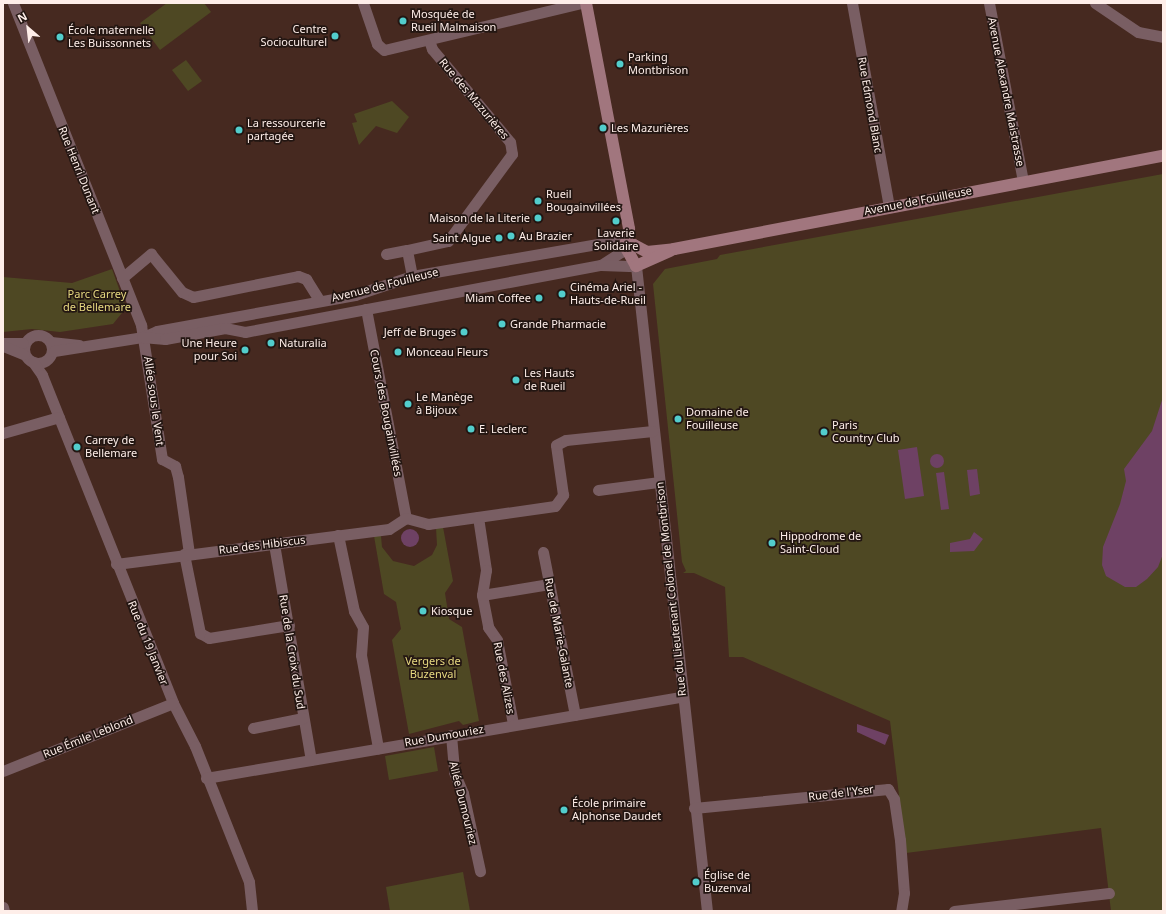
<!DOCTYPE html>
<html>
<head>
<meta charset="utf-8">
<style>
  body { margin:0 }
  #map { position:relative; width:1166px; height:914px; overflow:hidden; background:#462920; font-family:"Noto Sans",sans-serif }
  div>[style] { position:absolute }
  [style*='--x'] { left:calc(var(--x)*1px); top:calc(var(--y)*1px); width:calc(var(--w)*1px); rotate:calc(var(--a)*1deg) }
  .green>* { inset:0; background:#4e4823 }
  .water>* { inset:0; background:#6e4164 }
  .round { border-radius:50% }
  .street>* { height:11px; margin:-5.5px; padding:0 5.5px; transform-origin:5.5px; border-radius:5.5px; background:#795e63 }
  .street>.ring { margin:-5.5px; padding:0; box-sizing:content-box; background:none; border:11px solid #795e63; border-radius:50% }
  .secondary>* { height:12px; margin:-6px; padding:0 6px; transform-origin:6px; border-radius:6px; background:#a1767e }
  .dots>* { width:11px; height:11px; translate:-50% -50%; box-sizing:border-box; border:2px solid #231612; border-radius:50% }
  span { translate:-50% -50%; white-space:nowrap; text-align:center; line-height:1.15; -webkit-text-stroke:3.5px #231612; paint-order:stroke }
  .poi-label { font-size:11px; color:#feeee9 }
  .left { translate:0 -50%; text-align:left }
  .right { translate:-100% -50%; text-align:right }
  .street-label { font-size:11px; color:#feeee9 }
  .park-label { font-size:11px; color:#e7d980 }
  .frame { position:absolute; inset:0; border:4px solid #feeee9; pointer-events:none }
  .north { position:absolute; left:8px; top:8px; width:40px; height:40px; -webkit-text-stroke:3px #231612; paint-order:stroke; rotate:332deg; font-size:11px; font-weight:700; line-height:16px; text-align:center; color:#feeee9 }
  .north::after { content:''; display:block; margin:auto; width:14px; height:18px; background:#feeee9; clip-path:polygon(50% 0,100% 100%,50% 72%,0 100%) }
</style>
</head>
<body>
<div id="map">
  <div class="green">
    <div style="clip-path:polygon(167px 3px,204px 3px,211px 12px,160px 50px,140px 23px)"></div>
    <div style="clip-path:polygon(186px 60px,202px 81px,188px 91px,172px 70px)"></div>
    <div style="clip-path:polygon(392px 101px,409px 117px,397px 133px,376px 126px,359px 145px,352px 123px,357px 122px,354px 114px)"></div>
    <div style="clip-path:polygon(1163px 174px,1163px 911px,1111px 911px,1101px 828px,906px 853px,890px 721px,743px 657px,729px 657px,725px 587px,694px 573px,683px 573px,686px 571px,682px 562px,653px 284px,665px 269px,717px 259px,720px 255px)"></div>
    <div style="clip-path:polygon(112px 269px,126px 308px,113px 324px,60px 332px,32px 329px,3px 332px,3px 277px,72px 283px)"></div>
    <div style="clip-path:polygon(443px 527px,453px 581px,445px 593px,449px 619px,462px 627px,479px 721px,463px 725px,459px 721px,409px 734px,392px 640px,401px 629px,396px 602px,384px 594px,374px 536px,381px 536px,382px 547px,393px 561px,414px 566px,432px 555px,437px 545px,436px 528px)"></div>
    <div style="clip-path:polygon(434px 747px,438px 771px,389px 780px,385px 756px)"></div>
    <div style="clip-path:polygon(463px 872px,470px 911px,390px 911px,386px 887px)"></div>
  </div>
  <div class="water">
    <div style="clip-path:polygon(1163px 397px,1163px 554px,1158px 567px,1147px 579px,1136px 587px,1125px 587px,1106px 576px,1102px 565px,1103px 547px,1120px 504px,1126px 481px,1124px 469px,1152px 431px)"></div>
    <div style="clip-path:polygon(917px 447px,924px 496px,905px 499px,898px 450px)"></div>
    <div class="round" style="left:930px;top:454px;width:14px;height:14px"></div>
    <div style="clip-path:polygon(977px 469px,980px 494px,970px 496px,967px 470px)"></div>
    <div style="clip-path:polygon(944px 472px,949px 509px,941px 510px,936px 473px)"></div>
    <div class="round" style="left:401px;top:529px;width:18px;height:18px"></div>
    <div style="clip-path:polygon(974px 532px,983px 539px,974px 551px,950px 552px,950px 543px,970px 539px)"></div>
    <div style="clip-path:polygon(857px 724px,889px 735px,885px 745px,857px 732px)"></div>
  </div>
  <div class="street">
    <div style="--x:13;--y:3;--w:347;--a:68.3"></div>
    <div style="--x:141;--y:325;--w:136;--a:81.1"></div>
    <div style="--x:162;--y:459;--w:15;--a:28"></div>
    <div style="--x:175;--y:466;--w:11;--a:75"></div>
    <div style="--x:178;--y:477;--w:77;--a:81.8"></div>
    <div style="--x:363;--y:3;--w:43;--a:71.1"></div>
    <div style="--x:377;--y:44;--w:9;--a:41"></div>
    <div style="--x:384;--y:50;--w:203;--a:-13.4"></div>
    <div style="--x:852;--y:3;--w:207;--a:79.7"></div>
    <div style="--x:989;--y:3;--w:181;--a:79.2"></div>
    <div style="--x:1095;--y:3;--w:52;--a:34"></div>
    <div style="--x:1138;--y:32;--w:25;--a:11"></div>
    <div style="--x:386;--y:254;--w:21;--a:-11"></div>
    <div style="--x:412;--y:276;--w:26;--a:-101"></div>
    <div style="--x:407;--y:250;--w:42;--a:-12.4"></div>
    <div style="--x:448;--y:241;--w:108;--a:-53.7"></div>
    <div style="--x:512;--y:154;--w:12;--a:-99"></div>
    <div style="--x:510;--y:142;--w:121;--a:-130"></div>
    <div style="--x:432;--y:49;--w:9;--a:-108"></div>
    <div style="--x:122;--y:278;--w:38;--a:-40"></div>
    <div style="--x:151;--y:254;--w:49;--a:50.8"></div>
    <div style="--x:182;--y:292;--w:12;--a:24"></div>
    <div style="--x:193;--y:297;--w:107;--a:-11.3"></div>
    <div style="--x:298;--y:276;--w:9;--a:21"></div>
    <div style="--x:306;--y:279;--w:25;--a:58"></div>
    <div style="--x:366;--y:309;--w:213;--a:79.2"></div>
    <div class="ring" style="left:24px;top:335px;width:17px;height:17px"></div>
    <div style="--x:143;--y:337;--w:15;--a:-23"></div>
    <div style="--x:157;--y:331;--w:201;--a:-10.3"></div>
    <div style="--x:355;--y:295;--w:60;--a:-18.4"></div>
    <div style="--x:412;--y:276;--w:212;--a:-9.8"></div>
    <div style="--x:621;--y:240;--w:7;--a:56"></div>
    <div style="--x:625;--y:246;--w:7;--a:124"></div>
    <div style="--x:621;--y:252;--w:24;--a:147"></div>
    <div style="--x:51;--y:342;--w:28;--a:6"></div>
    <div style="--x:3;--y:343;--w:20;--a:0"></div>
    <div style="--x:3;--y:346;--w:22;--a:22"></div>
    <div style="--x:54;--y:351;--w:89;--a:-9"></div>
    <div style="--x:142;--y:337;--w:23;--a:5"></div>
    <div style="--x:165;--y:339;--w:61;--a:-10.4"></div>
    <div style="--x:225;--y:328;--w:20;--a:11"></div>
    <div style="--x:245;--y:332;--w:362;--a:-10.7"></div>
    <div style="--x:601;--y:265;--w:35;--a:2"></div>
    <div style="--x:636;--y:266;--w:649;--a:83.72"></div>
    <div style="--x:33;--y:362;--w:16;--a:55"></div>
    <div style="--x:42;--y:375;--w:353;--a:68.2"></div>
    <div style="--x:173;--y:703;--w:48;--a:62.9"></div>
    <div style="--x:195;--y:746;--w:146;--a:68.3"></div>
    <div style="--x:249;--y:882;--w:29;--a:84"></div>
    <div style="--x:3;--y:433;--w:58;--a:-15.9"></div>
    <div style="--x:598;--y:490;--w:62;--a:-7.5"></div>
    <div style="--x:478;--y:517;--w:54;--a:81.4"></div>
    <div style="--x:486;--y:570;--w:25;--a:99"></div>
    <div style="--x:482;--y:595;--w:33;--a:79"></div>
    <div style="--x:488;--y:627;--w:16;--a:55"></div>
    <div style="--x:497;--y:640;--w:86;--a:79.2"></div>
    <div style="--x:406;--y:518;--w:23;--a:15"></div>
    <div style="--x:428;--y:524;--w:128;--a:-8.1"></div>
    <div style="--x:555;--y:506;--w:14;--a:-54"></div>
    <div style="--x:563;--y:495;--w:50;--a:-98"></div>
    <div style="--x:556;--y:445;--w:11;--a:-27"></div>
    <div style="--x:566;--y:440;--w:87;--a:-5.9"></div>
    <div style="--x:338;--y:535;--w:78;--a:78.1"></div>
    <div style="--x:354;--y:611;--w:18;--a:61"></div>
    <div style="--x:363;--y:627;--w:28;--a:94"></div>
    <div style="--x:361;--y:655;--w:95;--a:79.6"></div>
    <div style="--x:274;--y:544;--w:219;--a:80.3"></div>
    <div style="--x:543;--y:552;--w:166;--a:78.9"></div>
    <div style="--x:184;--y:554;--w:81;--a:78.6"></div>
    <div style="--x:200;--y:633;--w:10;--a:29"></div>
    <div style="--x:209;--y:638;--w:81;--a:-9.2"></div>
    <div style="--x:116;--y:564;--w:275;--a:-7.3"></div>
    <div style="--x:389;--y:529;--w:20;--a:-33"></div>
    <div style="--x:482;--y:595;--w:68;--a:-9.3"></div>
    <div style="--x:253;--y:728;--w:51;--a:-11.3"></div>
    <div style="--x:451;--y:735;--w:37;--a:85"></div>
    <div style="--x:454;--y:772;--w:23;--a:67"></div>
    <div style="--x:463;--y:793;--w:80;--a:77.7"></div>
    <div style="--x:3;--y:771;--w:183;--a:-21.8"></div>
    <div style="--x:206;--y:778;--w:483;--a:-9.7"></div>
    <div style="--x:694;--y:808;--w:195;--a:-5.6"></div>
    <div style="--x:888;--y:789;--w:12;--a:59"></div>
    <div style="--x:894;--y:799;--w:41;--a:81.7"></div>
    <div style="--x:900;--y:840;--w:53;--a:85.7"></div>
    <div style="--x:904;--y:893;--w:18;--a:99"></div>
    <div style="--x:3;--y:907;--w:4;--a:76"></div>
    <div style="--x:954;--y:911;--w:156;--a:-6.6"></div>
  </div>
  <div class="secondary">
    <div style="--x:586;--y:3;--w:230;--a:79.2"></div>
    <div style="--x:629;--y:229;--w:17;--a:103"></div>
    <div style="--x:625;--y:246;--w:9;--a:-6"></div>
    <div style="--x:634;--y:245;--w:15;--a:28"></div>
    <div style="--x:647;--y:252;--w:27;--a:-6"></div>
    <div style="--x:674;--y:249;--w:498;--a:-10.8"></div>
    <div style="--x:625;--y:246;--w:23;--a:61"></div>
    <div style="--x:636;--y:266;--w:37;--a:-24"></div>
  </div>
  <div class="dots">
    <div style="left:403px;top:21px;background:#52cdcc"></div>
    <div style="left:335px;top:36px;background:#52cdcc"></div>
    <div style="left:60px;top:37px;background:#52cdcc"></div>
    <div style="left:620px;top:64px;background:#52cdcc"></div>
    <div style="left:603px;top:128px;background:#52cdcc"></div>
    <div style="left:239px;top:130px;background:#52cdcc"></div>
    <div style="left:538px;top:201px;background:#52cdcc"></div>
    <div style="left:538px;top:218px;background:#52cdcc"></div>
    <div style="left:616px;top:221px;background:#52cdcc"></div>
    <div style="left:511px;top:236px;background:#52cdcc"></div>
    <div style="left:499px;top:238px;background:#52cdcc"></div>
    <div style="left:562px;top:294px;background:#52cdcc"></div>
    <div style="left:539px;top:298px;background:#52cdcc"></div>
    <div style="left:502px;top:324px;background:#52cdcc"></div>
    <div style="left:464px;top:332px;background:#52cdcc"></div>
    <div style="left:271px;top:343px;background:#52cdcc"></div>
    <div style="left:245px;top:350px;background:#52cdcc"></div>
    <div style="left:398px;top:352px;background:#52cdcc"></div>
    <div style="left:516px;top:380px;background:#52cdcc"></div>
    <div style="left:408px;top:404px;background:#52cdcc"></div>
    <div style="left:678px;top:419px;background:#52cdcc"></div>
    <div style="left:471px;top:429px;background:#52cdcc"></div>
    <div style="left:824px;top:432px;background:#52cdcc"></div>
    <div style="left:77px;top:447px;background:#52cdcc"></div>
    <div style="left:772px;top:543px;background:#52cdcc"></div>
    <div style="left:423px;top:611px;background:#52cdcc"></div>
    <div style="left:564px;top:810px;background:#52cdcc"></div>
    <div style="left:696px;top:882px;background:#52cdcc"></div>
  </div>
  <div class="poi-label">
    <span class="left" style="left:411px;top:21px">Mosquée de<br>Rueil Malmaison</span>
    <span class="right" style="left:327px;top:36px">Centre<br>Socioculturel</span>
    <span class="left" style="left:68px;top:37px">École maternelle<br>Les Buissonnets</span>
    <span class="left" style="left:628px;top:64px">Parking<br>Montbrison</span>
    <span class="left" style="left:247px;top:130px">La ressourcerie<br>partagée</span>
    <span class="left" style="left:611px;top:128px">Les Mazurières</span>
    <span class="left" style="left:546px;top:201px">Rueil<br>Bougainvillées</span>
    <span class="right" style="left:530px;top:218px">Maison de la Literie</span>
    <span style="left:616px;top:240px">Laverie<br>Solidaire</span>
    <span class="left" style="left:519px;top:236px">Au Brazier</span>
    <span class="right" style="left:491px;top:238px">Saint Algue</span>
    <span class="left" style="left:570px;top:294px">Cinéma Ariel -<br>Hauts-de-Rueil</span>
    <span class="right" style="left:531px;top:298px">Miam Coffee</span>
    <span class="left" style="left:510px;top:324px">Grande Pharmacie</span>
    <span class="right" style="left:456px;top:332px">Jeff de Bruges</span>
    <span class="left" style="left:279px;top:343px">Naturalia</span>
    <span class="right" style="left:237px;top:350px">Une Heure<br>pour Soi</span>
    <span class="left" style="left:406px;top:352px">Monceau Fleurs</span>
    <span class="left" style="left:524px;top:380px">Les Hauts<br>de Rueil</span>
    <span class="left" style="left:416px;top:404px">Le Manège<br>à Bijoux</span>
    <span class="left" style="left:686px;top:419px">Domaine de<br>Fouilleuse</span>
    <span class="left" style="left:832px;top:432px">Paris<br>Country Club</span>
    <span class="left" style="left:479px;top:429px">E. Leclerc</span>
    <span class="left" style="left:85px;top:447px">Carrey de<br>Bellemare</span>
    <span class="left" style="left:780px;top:543px">Hippodrome de<br>Saint-Cloud</span>
    <span class="left" style="left:431px;top:611px">Kiosque</span>
    <span class="left" style="left:572px;top:810px">École primaire<br>Alphonse Daudet</span>
    <span class="left" style="left:704px;top:882px">Église de<br>Buzenval</span>
  </div>
  <div class="street-label">
    <span style="left:1006px;top:92px;rotate:79deg">Avenue Alexandre Maistrasse</span>
    <span style="left:474px;top:99px;rotate:50deg">Rue des Mazurières</span>
    <span style="left:870px;top:105px;rotate:80deg">Rue Edmond Blanc</span>
    <span style="left:79px;top:170px;rotate:68deg">Rue Henri Dunant</span>
    <span style="left:918px;top:201px;rotate:-11deg">Avenue de Fouilleuse</span>
    <span style="left:385px;top:285px;rotate:-14deg">Avenue de Fouilleuse</span>
    <span style="left:154px;top:401px;rotate:82deg">Allée sous le Vent</span>
    <span style="left:386px;top:413px;rotate:79deg">Cours des Bougainvillées</span>
    <span style="left:262px;top:545px;rotate:-7deg">Rue des Hibiscus</span>
    <span style="left:671px;top:589px;rotate:-96deg">Rue du Lieutenant Colonel de Montbrison</span>
    <span style="left:559px;top:633px;rotate:79deg">Rue de Marie-Galante</span>
    <span style="left:148px;top:643px;rotate:68deg">Rue du 19 Janvier</span>
    <span style="left:292px;top:652px;rotate:81deg">Rue de la Croix du Sud</span>
    <span style="left:504px;top:678px;rotate:79deg">Rue des Alizes</span>
    <span style="left:444px;top:736px;rotate:-10deg">Rue Dumouriez</span>
    <span style="left:88px;top:737px;rotate:-22deg">Rue Émile Leblond</span>
    <span style="left:841px;top:793px;rotate:-7deg">Rue de l'Yser</span>
    <span style="left:463px;top:803px;rotate:76deg">Allée Dumouriez</span>
  </div>
  <div class="park-label">
    <span style="left:97px;top:301px">Parc Carrey<br>de Bellemare</span>
    <span style="left:433px;top:668px">Vergers de<br>Buzenval</span>
  </div>
  <div class="frame"></div>
  <div class="north">N</div>
</div>
</body>
</html>
